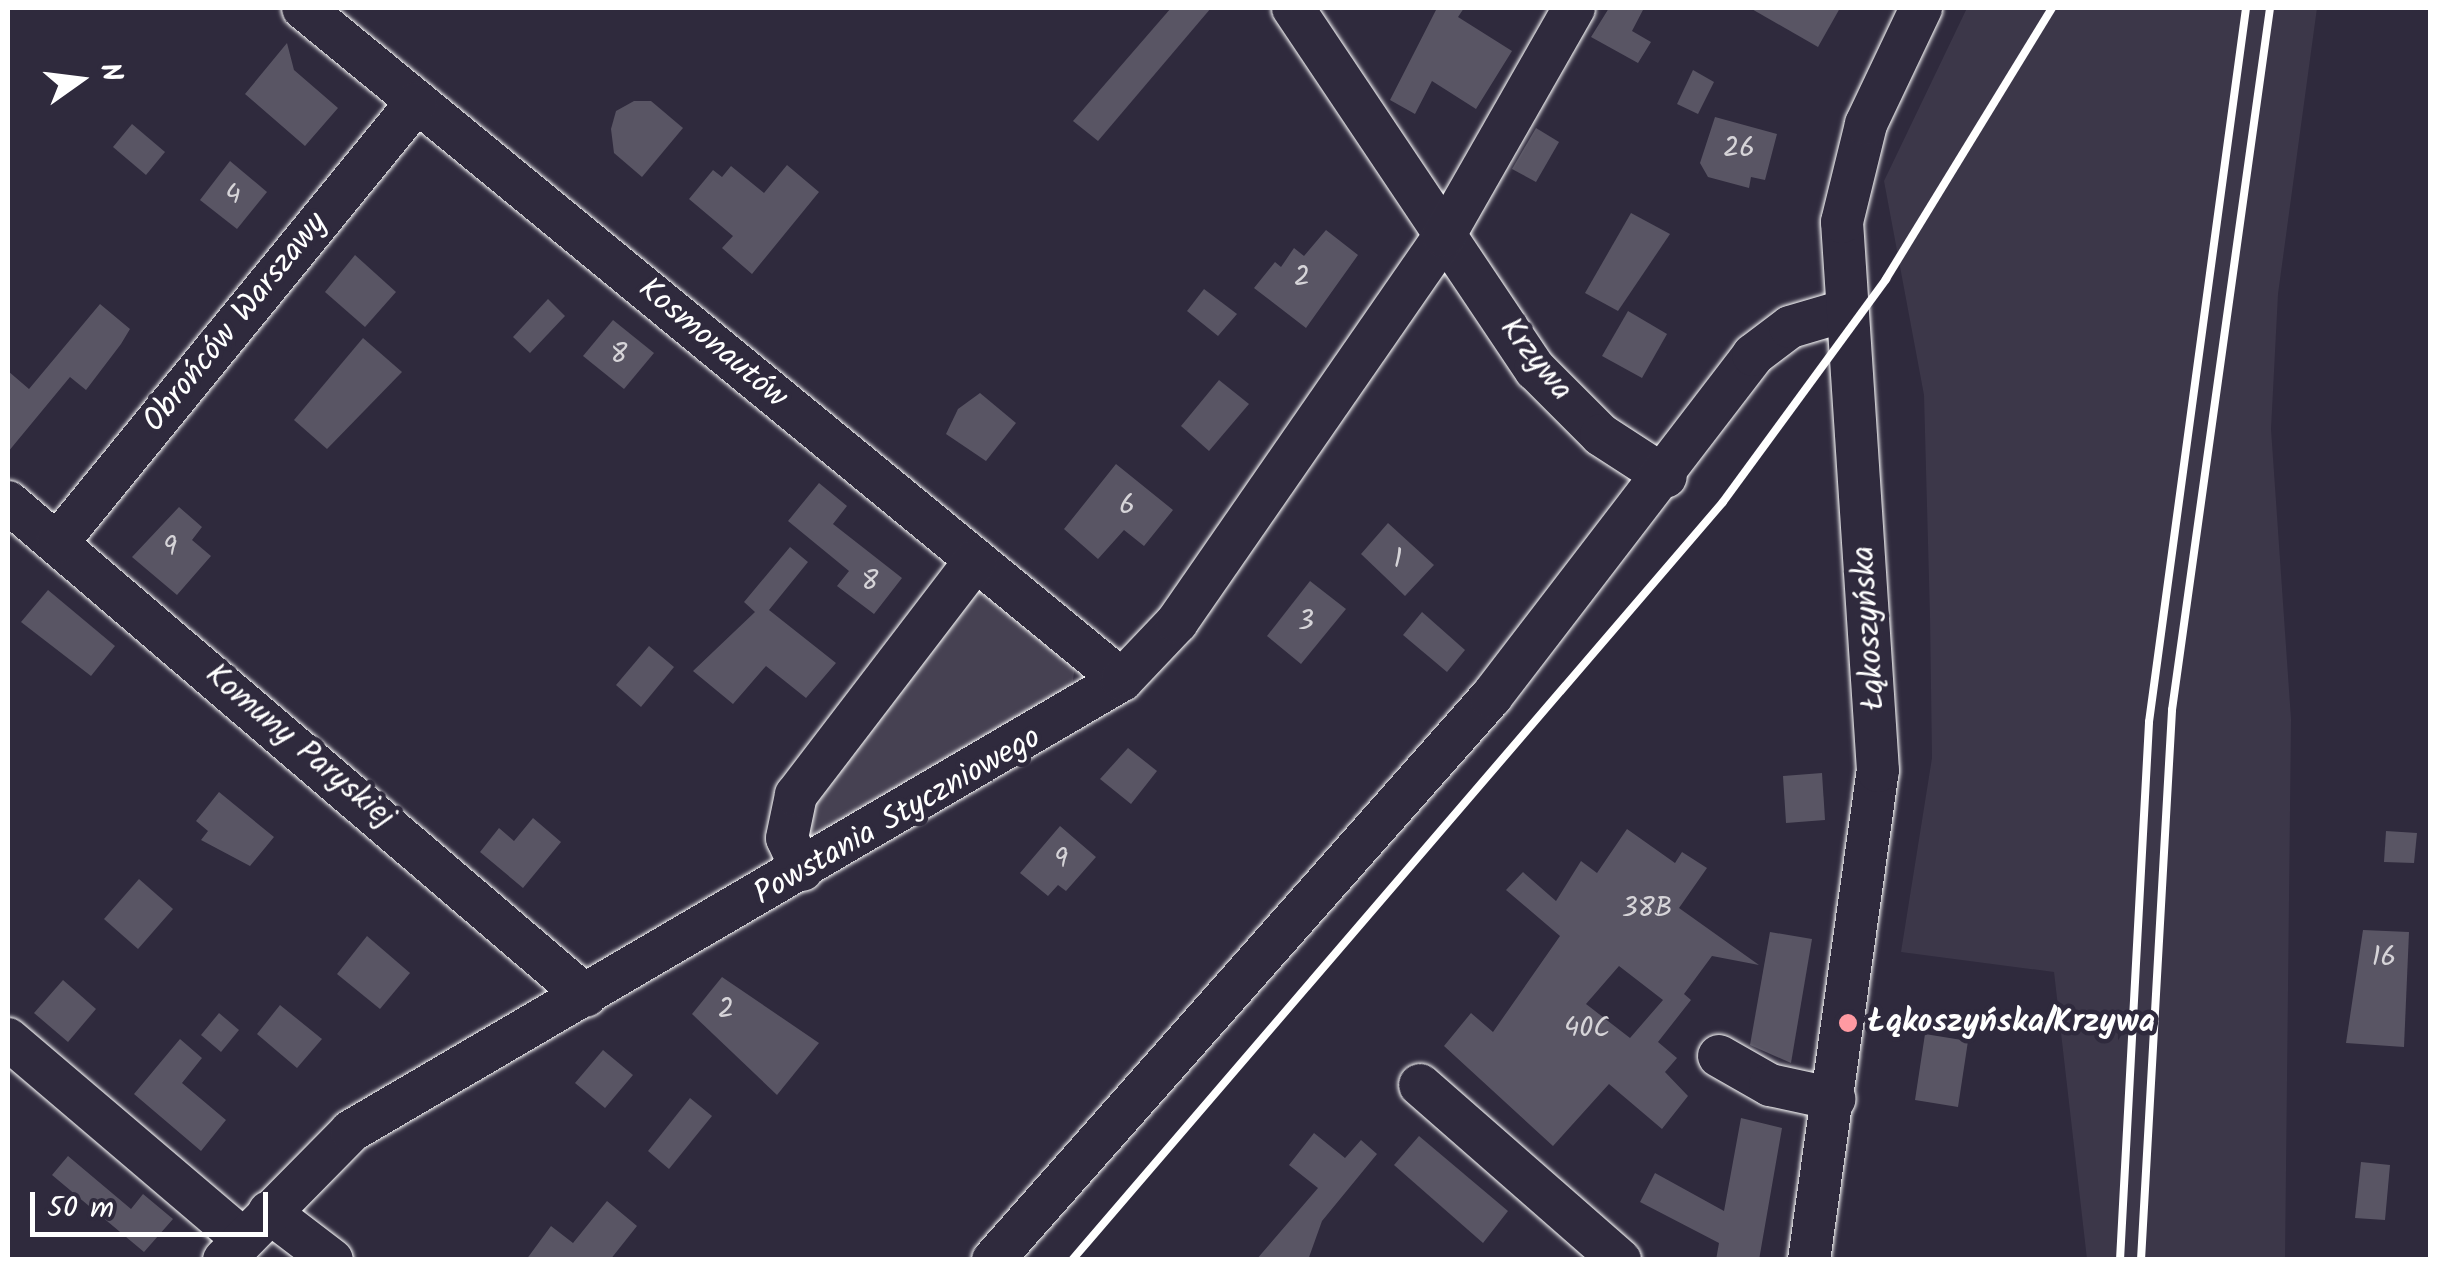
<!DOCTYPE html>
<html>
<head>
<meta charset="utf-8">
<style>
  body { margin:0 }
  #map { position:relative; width:2438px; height:1267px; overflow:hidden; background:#2f2a3d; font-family:Kalam,sans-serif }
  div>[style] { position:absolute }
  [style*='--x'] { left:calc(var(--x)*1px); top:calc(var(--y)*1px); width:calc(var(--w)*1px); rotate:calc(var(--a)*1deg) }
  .built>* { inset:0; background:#3c3749 }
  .green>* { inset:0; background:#464152 }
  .building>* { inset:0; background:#595564 }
  .roads { filter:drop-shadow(0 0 2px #fff) drop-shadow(0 0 2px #fff) }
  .minor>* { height:42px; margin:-21px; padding:0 21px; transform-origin:21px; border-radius:21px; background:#2f2a3d }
  .rail>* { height:8px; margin:-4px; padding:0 4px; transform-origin:4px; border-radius:4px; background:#fff }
  .dots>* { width:28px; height:28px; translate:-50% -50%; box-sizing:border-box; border:5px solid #2f2a3d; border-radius:50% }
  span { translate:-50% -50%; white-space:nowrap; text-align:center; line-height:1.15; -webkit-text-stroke:9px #2f2a3d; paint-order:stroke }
  .number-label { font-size:28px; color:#d6d4d8 }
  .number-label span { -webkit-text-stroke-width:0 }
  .street-label { font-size:32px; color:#fff }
  .poi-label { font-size:32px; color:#fff; font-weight:700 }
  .left { translate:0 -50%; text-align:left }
  .frame { position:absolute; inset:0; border:10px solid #fff; pointer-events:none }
  .north { position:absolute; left:30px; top:30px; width:100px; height:100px; -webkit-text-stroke:8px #2f2a3d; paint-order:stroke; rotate:76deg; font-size:28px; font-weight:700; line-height:40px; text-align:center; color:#fff }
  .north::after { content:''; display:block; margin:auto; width:35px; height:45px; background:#fff; clip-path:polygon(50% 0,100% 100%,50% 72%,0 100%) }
  .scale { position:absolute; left:30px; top:1192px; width:238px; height:45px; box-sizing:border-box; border:5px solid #fff; border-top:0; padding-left:12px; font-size:30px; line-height:35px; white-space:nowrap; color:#fff; -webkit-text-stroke:8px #2f2a3d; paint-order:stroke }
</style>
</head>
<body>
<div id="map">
  <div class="built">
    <div style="clip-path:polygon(1967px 8px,2317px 8px,2278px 294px,2271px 429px,2291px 719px,2285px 1259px,2087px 1259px,2054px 972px,1901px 952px,1932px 758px,1930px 616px,1924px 395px,1884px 181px)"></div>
  </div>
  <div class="green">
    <div style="clip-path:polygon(976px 587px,1075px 666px,1072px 687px,804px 843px,810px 797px)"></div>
  </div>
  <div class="building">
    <div style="clip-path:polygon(1171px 8px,1211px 8px,1098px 141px,1073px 121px)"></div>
    <div style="clip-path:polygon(1437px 8px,1464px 8px,1458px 17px,1512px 51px,1476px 109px,1432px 81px,1415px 114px,1390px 100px)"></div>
    <div style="clip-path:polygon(1609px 8px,1644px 8px,1632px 31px,1651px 42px,1638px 63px,1591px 37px)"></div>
    <div style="clip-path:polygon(1750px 8px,1840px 8px,1818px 47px)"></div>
    <div style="clip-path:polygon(287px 43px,294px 70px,338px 108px,305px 146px,245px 94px)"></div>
    <div style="clip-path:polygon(1693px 70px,1714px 82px,1698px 114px,1677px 104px)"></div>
    <div style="clip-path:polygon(634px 101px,651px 101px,683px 128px,642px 177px,614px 153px,611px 129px,616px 111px)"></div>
    <div style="clip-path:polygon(1715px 117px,1777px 134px,1765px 180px,1751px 177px,1749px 188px,1708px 177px,1700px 163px)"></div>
    <div style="clip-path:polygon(132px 124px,165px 152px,146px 175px,113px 147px)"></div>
    <div style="clip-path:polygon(1536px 128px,1559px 142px,1536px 182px,1512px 169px)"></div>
    <div style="clip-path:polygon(230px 161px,267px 192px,237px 229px,200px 200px)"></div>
    <div style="clip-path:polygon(787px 165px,819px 192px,752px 274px,722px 248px,733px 236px,689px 199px,713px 170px,722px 177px,731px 166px,764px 193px)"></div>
    <div style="clip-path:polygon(1631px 213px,1670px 234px,1618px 311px,1585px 293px)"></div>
    <div style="clip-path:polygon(1326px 230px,1358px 255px,1306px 328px,1254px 288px,1275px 262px,1281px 267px,1294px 248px,1304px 256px)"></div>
    <div style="clip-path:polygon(355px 255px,396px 292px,365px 327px,325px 292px)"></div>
    <div style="clip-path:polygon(1204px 289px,1237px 314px,1218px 336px,1187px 311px)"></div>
    <div style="clip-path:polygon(548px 299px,565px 316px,530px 353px,513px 337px)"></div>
    <div style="clip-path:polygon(100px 304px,130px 329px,121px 344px,86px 390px,70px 377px,8px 452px,8px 371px,29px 389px)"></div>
    <div style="clip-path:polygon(1628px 311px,1667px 334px,1642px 378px,1602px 356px)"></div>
    <div style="clip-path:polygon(613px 320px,654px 353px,624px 389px,583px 356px)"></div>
    <div style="clip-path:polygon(363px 338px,402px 372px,327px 449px,294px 420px)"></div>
    <div style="clip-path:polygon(1219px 380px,1249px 404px,1209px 451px,1181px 426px)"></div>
    <div style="clip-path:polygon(980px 393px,1016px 423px,986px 461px,946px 434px,958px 409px)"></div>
    <div style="clip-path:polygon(1116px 464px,1173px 510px,1144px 546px,1124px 530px,1098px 559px,1064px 529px)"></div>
    <div style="clip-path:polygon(819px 483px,847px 506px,833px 524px,902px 578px,874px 614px,837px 586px,849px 571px,788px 521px)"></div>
    <div style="clip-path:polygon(179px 507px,202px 527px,192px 540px,211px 556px,177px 595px,132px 557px)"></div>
    <div style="clip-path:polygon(1388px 523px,1434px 565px,1405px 596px,1361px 554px)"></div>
    <div style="clip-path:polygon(790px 547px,808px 562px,769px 610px,836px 663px,806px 698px,766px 666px,733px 704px,693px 671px,755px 612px,744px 602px)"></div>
    <div style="clip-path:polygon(1310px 581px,1346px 609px,1301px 664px,1267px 636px)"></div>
    <div style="clip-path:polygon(48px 590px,115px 646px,91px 676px,21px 622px)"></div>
    <div style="clip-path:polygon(1422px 612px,1465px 650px,1447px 672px,1403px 635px)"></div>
    <div style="clip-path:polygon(649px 646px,674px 667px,641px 707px,616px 685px)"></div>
    <div style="clip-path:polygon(1128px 748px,1157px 771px,1131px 804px,1100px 779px)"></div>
    <div style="clip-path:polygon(1822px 773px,1825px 820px,1786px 823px,1783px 776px)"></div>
    <div style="clip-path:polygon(219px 792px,274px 837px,250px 866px,201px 840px,208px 831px,196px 821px)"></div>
    <div style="clip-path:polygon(533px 818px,561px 842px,523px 888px,480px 852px,499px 828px,514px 841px)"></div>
    <div style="clip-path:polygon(1060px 826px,1096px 857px,1066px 891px,1058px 885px,1048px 896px,1020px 873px)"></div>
    <div style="clip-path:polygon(evenodd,1627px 829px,1675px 863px,1682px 852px,1707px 868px,1679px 908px,1759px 965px,1712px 956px,1684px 994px,1691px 1000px,1658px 1042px,1677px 1058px,1665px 1072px,1688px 1096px,1662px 1129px,1609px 1084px,1553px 1146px,1444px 1046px,1471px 1013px,1493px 1032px,1560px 936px,1506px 890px,1523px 872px,1556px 901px,1581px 861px,1597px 873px,1627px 829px,1619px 966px,1663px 1000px,1630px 1038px,1586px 1004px,1619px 966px)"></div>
    <div style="clip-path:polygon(2386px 831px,2417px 833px,2414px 863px,2384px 862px)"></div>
    <div style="clip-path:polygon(139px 879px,173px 909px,138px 949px,104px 919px)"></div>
    <div style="clip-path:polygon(2363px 930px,2409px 932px,2404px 1047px,2346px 1043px)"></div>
    <div style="clip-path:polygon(1770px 932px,1812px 939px,1791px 1063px,1750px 1045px)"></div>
    <div style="clip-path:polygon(367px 936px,410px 973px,380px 1009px,337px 974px)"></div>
    <div style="clip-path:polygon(722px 977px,819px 1043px,777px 1095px,692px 1014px)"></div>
    <div style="clip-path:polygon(63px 980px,96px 1009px,68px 1042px,34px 1013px)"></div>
    <div style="clip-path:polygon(280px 1005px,322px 1039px,297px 1068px,257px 1034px)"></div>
    <div style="clip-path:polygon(219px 1013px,239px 1030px,221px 1052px,201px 1035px)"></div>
    <div style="clip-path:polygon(1925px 1034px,1968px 1041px,1958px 1107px,1915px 1100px)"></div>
    <div style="clip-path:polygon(180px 1039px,202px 1058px,182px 1083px,226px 1120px,201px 1151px,134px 1094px)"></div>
    <div style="clip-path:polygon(603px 1050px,633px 1075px,605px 1108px,575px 1083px)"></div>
    <div style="clip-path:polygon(690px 1098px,712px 1116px,669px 1169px,648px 1151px)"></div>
    <div style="clip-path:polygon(1741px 1118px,1782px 1128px,1759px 1260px,1716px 1260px,1719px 1243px,1640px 1202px,1655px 1173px,1724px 1211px)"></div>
    <div style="clip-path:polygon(1314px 1133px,1345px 1158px,1361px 1140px,1377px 1154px,1322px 1221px,1308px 1260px,1256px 1260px,1318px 1188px,1289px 1165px)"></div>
    <div style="clip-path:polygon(1419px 1136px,1508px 1211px,1483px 1243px,1394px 1165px)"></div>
    <div style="clip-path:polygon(68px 1156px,131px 1209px,143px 1194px,173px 1219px,144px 1252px,52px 1175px)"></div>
    <div style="clip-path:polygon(2361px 1162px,2390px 1165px,2385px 1220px,2355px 1218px)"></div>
    <div style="clip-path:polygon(607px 1201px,637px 1226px,610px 1260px,526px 1260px,551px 1226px,573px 1243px)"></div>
  </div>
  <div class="roads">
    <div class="minor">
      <div style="--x:303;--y:8;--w:1059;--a:39.37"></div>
      <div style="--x:1293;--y:8;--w:435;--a:56.2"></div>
      <div style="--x:1535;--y:369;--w:93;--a:45"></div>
      <div style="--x:1601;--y:435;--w:77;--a:32.9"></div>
      <div style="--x:8;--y:502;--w:760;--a:40.52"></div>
      <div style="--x:58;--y:542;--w:566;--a:-50.8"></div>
      <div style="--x:802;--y:870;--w:35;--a:-115"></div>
      <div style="--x:787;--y:838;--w:44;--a:-78.2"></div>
      <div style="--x:796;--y:795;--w:295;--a:-52.6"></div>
      <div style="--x:8;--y:1039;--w:309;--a:40.4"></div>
      <div style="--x:1719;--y:1056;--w:59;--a:29.6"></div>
      <div style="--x:1770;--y:1085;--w:66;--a:12.2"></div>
      <div style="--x:1420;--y:1085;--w:266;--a:41.2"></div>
      <div style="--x:269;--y:1212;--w:79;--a:37.3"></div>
      <div style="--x:224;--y:1260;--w:181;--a:-45.4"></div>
      <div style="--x:351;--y:1131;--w:893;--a:-30.33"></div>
      <div style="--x:1122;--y:680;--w:80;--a:-46.5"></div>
      <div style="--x:1177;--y:622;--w:469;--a:-55.3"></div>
      <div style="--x:1444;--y:236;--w:262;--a:-60.3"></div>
      <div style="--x:993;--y:1260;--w:752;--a:-48.51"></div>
      <div style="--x:1491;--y:697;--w:431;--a:-52.5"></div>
      <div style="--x:1753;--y:355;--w:46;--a:-37.1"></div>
      <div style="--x:1790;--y:327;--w:56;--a:-16.5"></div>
      <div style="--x:1809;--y:1260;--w:494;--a:-82"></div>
      <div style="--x:1878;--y:771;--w:550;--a:-93.75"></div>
      <div style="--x:1842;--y:222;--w:101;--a:-76.2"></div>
      <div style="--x:1866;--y:124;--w:128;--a:-64.6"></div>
    </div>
  </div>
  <div class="rail">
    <div style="--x:1072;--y:1260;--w:999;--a:-49.34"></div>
    <div style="--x:1723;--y:502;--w:276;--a:-53.8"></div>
    <div style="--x:1886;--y:279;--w:318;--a:-58.5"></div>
    <div style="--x:2120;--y:1260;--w:539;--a:-86.91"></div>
    <div style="--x:2149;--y:722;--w:721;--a:-82.26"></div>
    <div style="--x:2141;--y:1260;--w:551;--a:-86.77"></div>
    <div style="--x:2172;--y:710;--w:709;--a:-82.05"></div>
  </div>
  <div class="dots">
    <div style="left:1848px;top:1023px;background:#ff9aa2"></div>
  </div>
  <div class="number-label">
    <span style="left:1739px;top:149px">26</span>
    <span style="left:233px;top:196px">4</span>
    <span style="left:1302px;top:278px">2</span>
    <span style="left:619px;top:355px">8</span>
    <span style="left:1127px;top:506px">6</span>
    <span style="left:170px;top:548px">9</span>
    <span style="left:1398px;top:560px">1</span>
    <span style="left:870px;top:582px">8</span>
    <span style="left:1306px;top:622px">3</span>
    <span style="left:1061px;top:860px">9</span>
    <span style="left:1647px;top:909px">38B</span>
    <span style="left:2384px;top:958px">16</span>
    <span style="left:726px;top:1010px">2</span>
    <span style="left:1587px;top:1029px">40C</span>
  </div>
  <div class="street-label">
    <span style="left:236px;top:323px;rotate:-51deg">Obrońców Warszawy</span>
    <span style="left:712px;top:344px;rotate:40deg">Kosmonautów</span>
    <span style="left:1535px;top:360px;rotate:51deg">Krzywa</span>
    <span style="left:1870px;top:628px;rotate:-94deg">Łąkoszyńska</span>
    <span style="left:299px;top:747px;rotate:40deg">Komuny Paryskiej</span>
    <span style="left:898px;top:817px;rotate:-30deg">Powstania Styczniowego</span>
  </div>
  <div class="poi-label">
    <span class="left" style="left:1868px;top:1023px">Łąkoszyńska/Krzywa</span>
  </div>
  <div class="frame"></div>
  <div class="north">N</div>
  <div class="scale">50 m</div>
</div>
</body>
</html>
